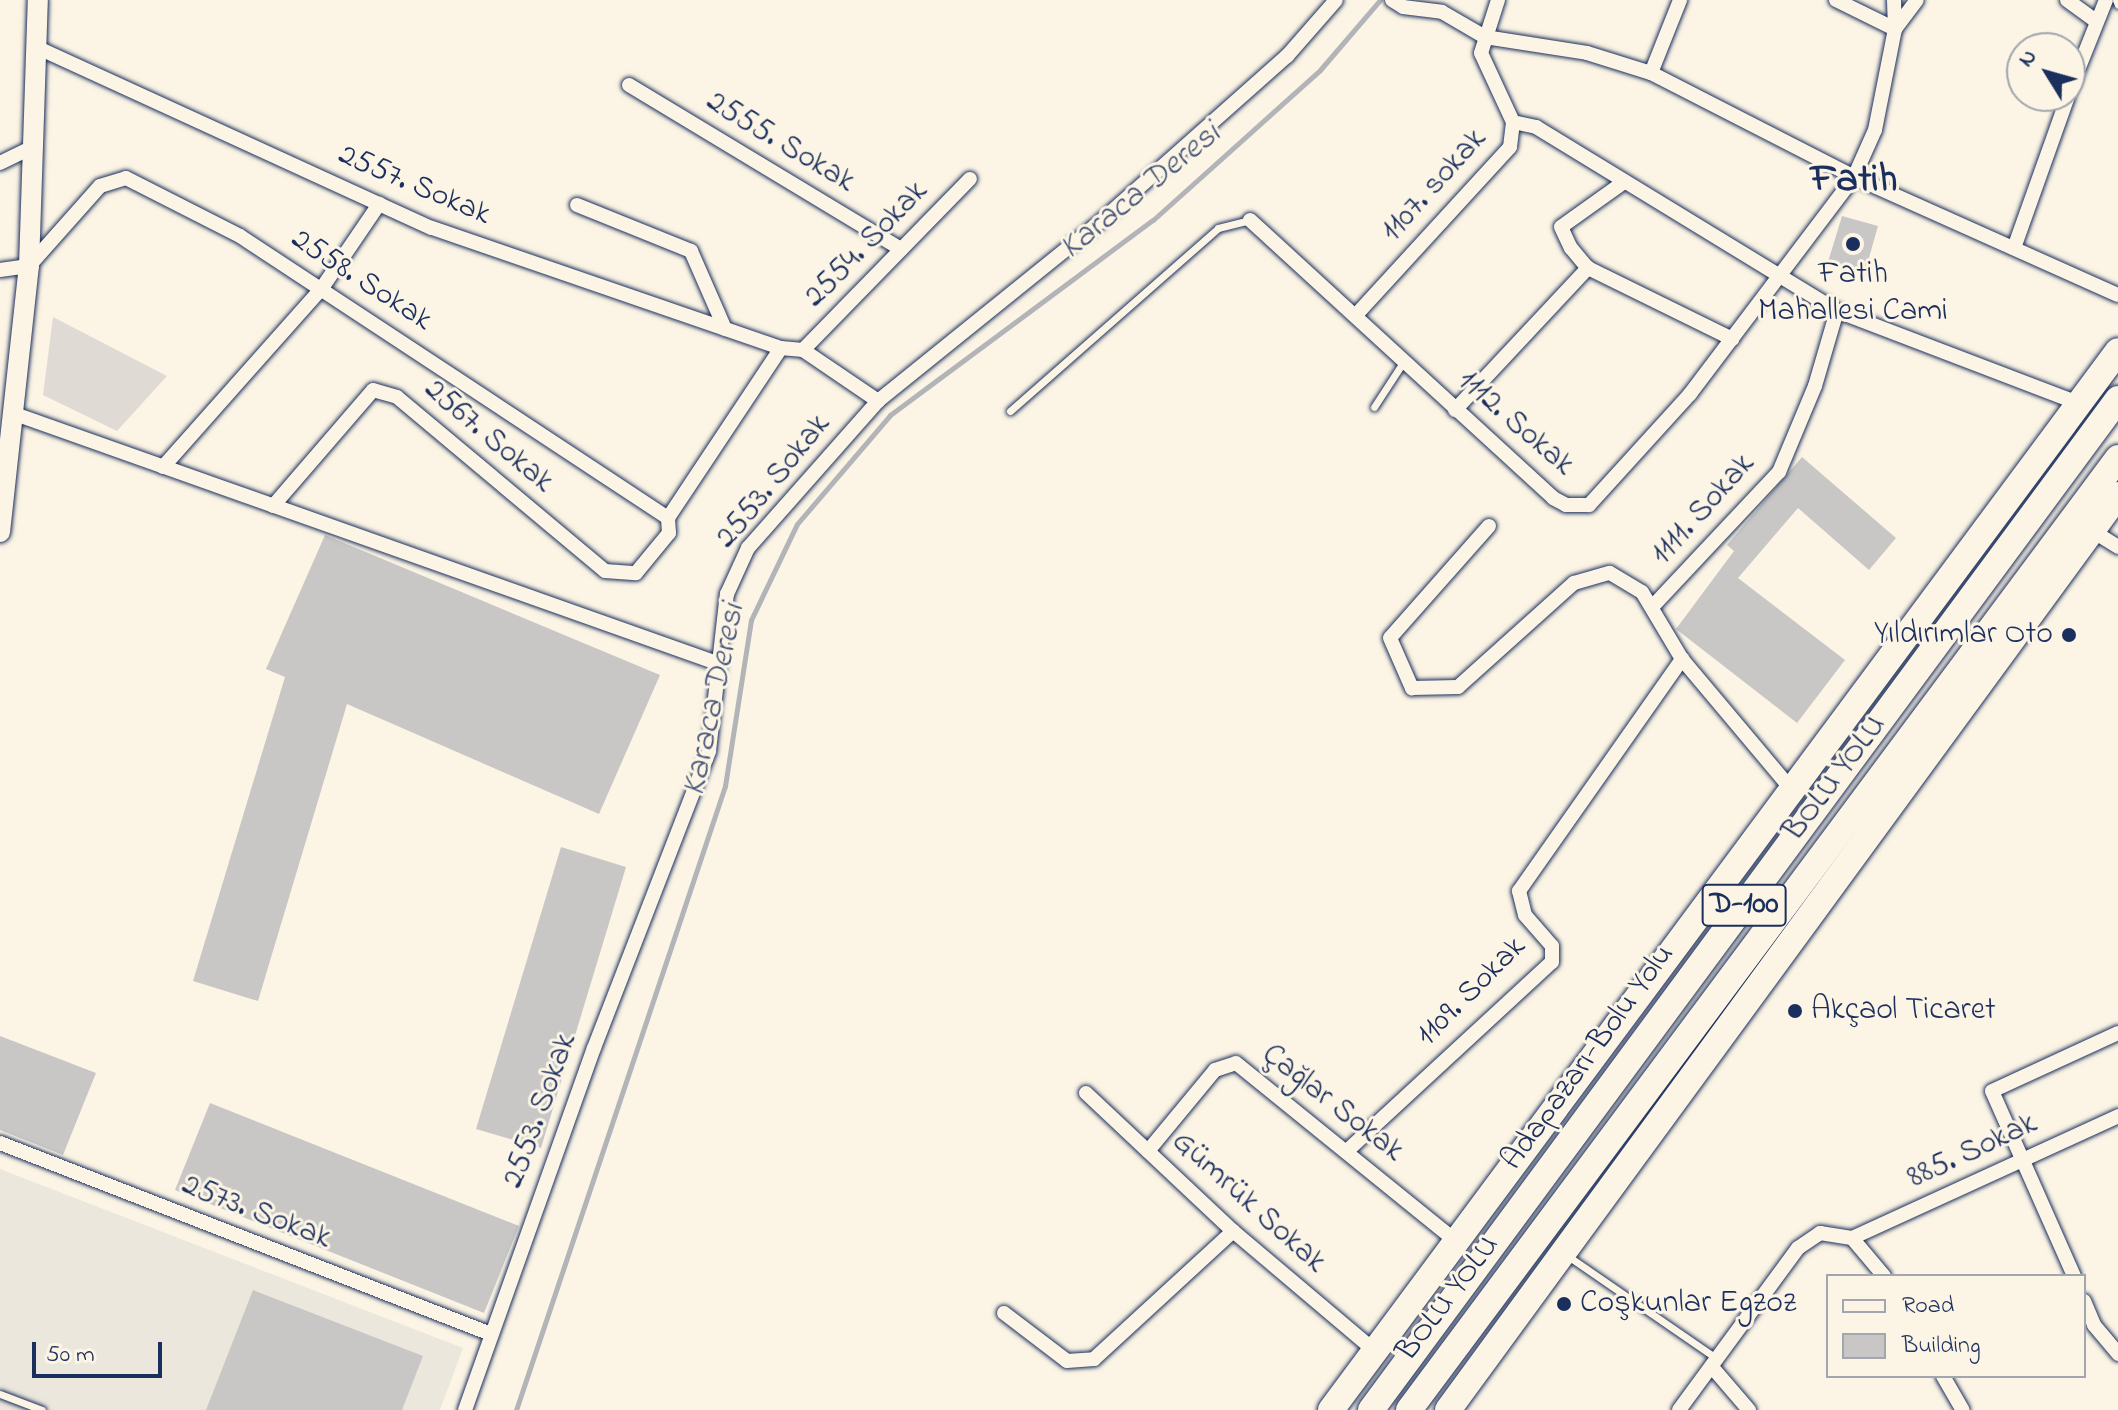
<!DOCTYPE html>
<html>
<head>
<meta charset="utf-8">
<style>
  body { margin:0 }
  #map { position:relative; width:2118px; height:1410px; overflow:hidden; background:#fcf5e5; font-family:"Indie Flower",sans-serif }
  div>[style] { position:absolute }
  [style*='--x'] { left:calc(var(--x)*1px); top:calc(var(--y)*1px); width:calc(var(--w)*1px); rotate:calc(var(--a)*1deg) }
  .built>* { inset:0; background:#ece7dc }
  .green>* { inset:0; background:#dfdbd4 }
  .stream>* { height:5px; margin:-2.5px; padding:0 2.5px; transform-origin:2.5px; border-radius:2.5px; background:#b2b4b8 }
  .building>* { inset:0; background:#c8c7c6 }
  .roads { filter:drop-shadow(0 0 2px #1b2f5e) drop-shadow(0 0 2px #1b2f5e) }
  .lane>* { height:7px; margin:-3.5px; padding:0 3.5px; transform-origin:3.5px; border-radius:3.5px; background:#fcf5e5 }
  .street>* { height:14px; margin:-7px; padding:0 7px; transform-origin:7px; border-radius:7px; background:#fcf5e5 }
  .secondary>* { height:20px; margin:-10px; padding:0 10px; transform-origin:10px; border-radius:10px; background:#fcf5e5 }
  .highway>* { height:26px; margin:-13px; padding:0 13px; transform-origin:13px; border-radius:13px; background:#fcf5e5 }
  .dots>* { width:22px; height:22px; translate:-50% -50%; box-sizing:border-box; border:4px solid #fcf5e5; border-radius:50% }
  span { translate:-50% -50%; white-space:nowrap; text-align:center; line-height:1.15; -webkit-text-stroke:6px #fcf5e5; paint-order:stroke }
  .shield-label span { padding:2px 6px; background:#fcf5e5; border:2px solid; border-radius:6px; -webkit-text-stroke-width:0 }
  .shield-label { font-size:30px; color:#1b2f5e; font-weight:700 }
  .street-label { font-size:32px; color:#1b2f5e }
  .poi-label { font-size:32px; color:#1b2f5e }
  .right { translate:-100% -50%; text-align:right }
  .left { translate:0 -50%; text-align:left }
  .water-label { font-size:34px; color:#485779; font-style:italic }
  .district-label { font-size:40px; color:#1b2f5e; font-weight:700 }
  .legend { position:absolute; left:1826px; top:1274px; width:260px; height:104px; box-sizing:border-box; background:#fcf5e5; border:2px solid #a2a6af; margin:0; padding:10px 14px; list-style:none; font-size:24px; color:#1b2f5e }
  .legend li { display:flex; align-items:center; gap:16px; height:40px }
  .legend b { width:40px; border:2px solid #a2a6af }
  .north { position:absolute; left:2006px; top:32px; width:80px; height:80px; box-sizing:border-box; background:#fcf5e5; border:2px solid #a2a6af; border-radius:50%; rotate:307deg; font-size:22px; font-weight:700; line-height:32px; text-align:center; color:#1b2f5e }
  .north::after { content:''; display:block; margin:auto; width:28px; height:36px; background:#1b2f5e; clip-path:polygon(50% 0,100% 100%,50% 72%,0 100%) }
  .scale { position:absolute; left:32px; top:1342px; width:130px; height:36px; box-sizing:border-box; border:4px solid #1b2f5e; border-top:0; padding-left:10px; font-size:24px; line-height:28px; white-space:nowrap; color:#1b2f5e; -webkit-text-stroke:6px #fcf5e5; paint-order:stroke }
</style>
</head>
<body>
<div id="map">
  <div class="built">
    <div style="clip-path:polygon(0 1169px,463px 1348px,440px 1410px,0 1410px)"></div>
  </div>
  <div class="green">
    <div style="clip-path:polygon(53px 317px,167px 376px,117px 431px,43px 395px)"></div>
  </div>
  <div class="stream">
    <div style="--x:516;--y:1410;--w:658;--a:-71.48"></div>
    <div style="--x:725;--y:786;--w:168;--a:-81.1"></div>
    <div style="--x:751;--y:620;--w:106;--a:-64.4"></div>
    <div style="--x:797;--y:524;--w:143;--a:-49.5"></div>
    <div style="--x:890;--y:415;--w:327;--a:-36.6"></div>
    <div style="--x:1153;--y:220;--w:224;--a:-41.9"></div>
    <div style="--x:1320;--y:70;--w:92;--a:-49.4"></div>
  </div>
  <div class="building">
    <div style="clip-path:polygon(1842px 216px,1878px 226px,1865px 272px,1828px 262px)"></div>
    <div style="clip-path:polygon(1802px 457px,1896px 538px,1869px 570px,1798px 508px,1738px 578px,1845px 660px,1797px 723px,1676px 629px,1734px 551px,1727px 545px)"></div>
    <div style="clip-path:polygon(325px 535px,660px 675px,599px 814px,347px 704px,258px 1001px,193px 981px,285px 677px,266px 669px)"></div>
    <div style="clip-path:polygon(561px 847px,626px 867px,541px 1148px,476px 1129px)"></div>
    <div style="clip-path:polygon(0 1036px,96px 1073px,63px 1155px,0 1130px)"></div>
    <div style="clip-path:polygon(210px 1103px,519px 1226px,484px 1313px,175px 1190px)"></div>
    <div style="clip-path:polygon(253px 1290px,423px 1356px,402px 1410px,206px 1410px)"></div>
  </div>
  <div class="roads">
    <div class="lane">
      <div style="--x:2116;--y:0;--w:5;--a:68"></div>
      <div style="--x:1374;--y:407;--w:55;--a:-56.9"></div>
      <div style="--x:1010;--y:411;--w:277;--a:-41.3"></div>
      <div style="--x:1218;--y:228;--w:33;--a:-14"></div>
      <div style="--x:1568;--y:1256;--w:180;--a:34.6"></div>
      <div style="--x:0;--y:1394;--w:45;--a:20.9"></div>
    </div>
    <div class="street">
      <div style="--x:1392;--y:0;--w:13;--a:32"></div>
      <div style="--x:1403;--y:7;--w:39;--a:7"></div>
      <div style="--x:1442;--y:12;--w:50;--a:30.2"></div>
      <div style="--x:1485;--y:37;--w:103;--a:8.9"></div>
      <div style="--x:1587;--y:53;--w:67;--a:17.4"></div>
      <div style="--x:1651;--y:73;--w:228;--a:27.1"></div>
      <div style="--x:1854;--y:177;--w:289;--a:24.1"></div>
      <div style="--x:1836;--y:0;--w:66;--a:26.2"></div>
      <div style="--x:2067;--y:0;--w:34;--a:36"></div>
      <div style="--x:1895;--y:29;--w:36;--a:-53"></div>
      <div style="--x:36;--y:47;--w:435;--a:24.6"></div>
      <div style="--x:432;--y:228;--w:369;--a:19"></div>
      <div style="--x:1651;--y:73;--w:79;--a:-68.3"></div>
      <div style="--x:629;--y:85;--w:318;--a:31.1"></div>
      <div style="--x:2070;--y:90;--w:97;--a:-68.2"></div>
      <div style="--x:1513;--y:122;--w:24;--a:12"></div>
      <div style="--x:1536;--y:127;--w:353;--a:31.4"></div>
      <div style="--x:1837;--y:311;--w:261;--a:20.9"></div>
      <div style="--x:0;--y:163;--w:37;--a:-26"></div>
      <div style="--x:1624;--y:182;--w:77;--a:144.5"></div>
      <div style="--x:1561;--y:227;--w:23;--a:65"></div>
      <div style="--x:1571;--y:248;--w:26;--a:50"></div>
      <div style="--x:1588;--y:268;--w:161;--a:26.2"></div>
      <div style="--x:577;--y:205;--w:123;--a:22"></div>
      <div style="--x:691;--y:251;--w:85;--a:66.4"></div>
      <div style="--x:1250;--y:220;--w:411;--a:42.5"></div>
      <div style="--x:1553;--y:498;--w:15;--a:28"></div>
      <div style="--x:1566;--y:505;--w:23;--a:0"></div>
      <div style="--x:1589;--y:505;--w:150;--a:-47.7"></div>
      <div style="--x:1690;--y:394;--w:272;--a:-52.9"></div>
      <div style="--x:1854;--y:177;--w:51;--a:-65.9"></div>
      <div style="--x:1875;--y:130;--w:103;--a:-78.8"></div>
      <div style="--x:1895;--y:29;--w:29;--a:-92"></div>
      <div style="--x:2014;--y:248;--w:161;--a:-70.4"></div>
      <div style="--x:0;--y:270;--w:29;--a:-8"></div>
      <div style="--x:29;--y:266;--w:107;--a:-48.4"></div>
      <div style="--x:100;--y:186;--w:27;--a:-17"></div>
      <div style="--x:126;--y:178;--w:128;--a:27"></div>
      <div style="--x:240;--y:236;--w:513;--a:33.38"></div>
      <div style="--x:1356;--y:315;--w:228;--a:-47.5"></div>
      <div style="--x:1510;--y:147;--w:25;--a:-83"></div>
      <div style="--x:1513;--y:122;--w:76;--a:-114.9"></div>
      <div style="--x:1481;--y:53;--w:56;--a:-72.2"></div>
      <div style="--x:803;--y:350;--w:239;--a:-45.7"></div>
      <div style="--x:1455;--y:410;--w:195;--a:-46.9"></div>
      <div style="--x:15;--y:414;--w:745;--a:19.53"></div>
      <div style="--x:163;--y:467;--w:239;--a:-48.4"></div>
      <div style="--x:322;--y:288;--w:102;--a:-55.8"></div>
      <div style="--x:273;--y:506;--w:153;--a:-49.2"></div>
      <div style="--x:373;--y:390;--w:25;--a:16"></div>
      <div style="--x:397;--y:397;--w:271;--a:39.9"></div>
      <div style="--x:605;--y:571;--w:31;--a:4"></div>
      <div style="--x:636;--y:573;--w:52;--a:-50.5"></div>
      <div style="--x:669;--y:533;--w:15;--a:-94"></div>
      <div style="--x:668;--y:518;--w:204;--a:-56.4"></div>
      <div style="--x:781;--y:348;--w:22;--a:5"></div>
      <div style="--x:803;--y:350;--w:91;--a:34.2"></div>
      <div style="--x:1489;--y:526;--w:149;--a:131.5"></div>
      <div style="--x:1390;--y:638;--w:55;--a:66.3"></div>
      <div style="--x:1412;--y:688;--w:46;--a:-1.2"></div>
      <div style="--x:1458;--y:687;--w:156;--a:-41.9"></div>
      <div style="--x:1574;--y:583;--w:37;--a:-16"></div>
      <div style="--x:1610;--y:573;--w:37;--a:31"></div>
      <div style="--x:1642;--y:592;--w:78;--a:59.2"></div>
      <div style="--x:1682;--y:659;--w:170;--a:50"></div>
      <div style="--x:2091;--y:530;--w:32;--a:32"></div>
      <div style="--x:1653;--y:606;--w:184;--a:-46.8"></div>
      <div style="--x:1779;--y:472;--w:93;--a:-67.3"></div>
      <div style="--x:1815;--y:386;--w:78;--a:-73.7"></div>
      <div style="--x:1086;--y:1093;--w:202;--a:43.2"></div>
      <div style="--x:1233;--y:1231;--w:186;--a:40.2"></div>
      <div style="--x:0;--y:1143;--w:527;--a:21.26"></div>
      <div style="--x:1348;--y:1150;--w:277;--a:-42.7"></div>
      <div style="--x:1552;--y:962;--w:16;--a:-90"></div>
      <div style="--x:1552;--y:946;--w:41;--a:-131.1"></div>
      <div style="--x:1525;--y:915;--w:25;--a:-104"></div>
      <div style="--x:1519;--y:891;--w:284;--a:-54.9"></div>
      <div style="--x:1148;--y:1151;--w:105;--a:-50.4"></div>
      <div style="--x:1215;--y:1070;--w:22;--a:-18"></div>
      <div style="--x:1236;--y:1063;--w:283;--a:39"></div>
      <div style="--x:1852;--y:1238;--w:293;--a:-24.6"></div>
      <div style="--x:1852;--y:1238;--w:50;--a:49.9"></div>
      <div style="--x:2074;--y:1276;--w:202;--a:-113.9"></div>
      <div style="--x:1992;--y:1091;--w:139;--a:-24.7"></div>
      <div style="--x:2084;--y:1301;--w:26;--a:67"></div>
      <div style="--x:2094;--y:1325;--w:38;--a:50"></div>
      <div style="--x:1004;--y:1313;--w:79;--a:37.3"></div>
      <div style="--x:1067;--y:1361;--w:27;--a:-4"></div>
      <div style="--x:1094;--y:1359;--w:189;--a:-42.6"></div>
      <div style="--x:1712;--y:1367;--w:57;--a:49.3"></div>
      <div style="--x:1943;--y:1376;--w:39;--a:60"></div>
      <div style="--x:465;--y:1410;--w:384;--a:-70.4"></div>
      <div style="--x:594;--y:1048;--w:318;--a:-68.8"></div>
      <div style="--x:709;--y:751;--w:158;--a:-83.5"></div>
      <div style="--x:727;--y:594;--w:51;--a:-65.5"></div>
      <div style="--x:748;--y:548;--w:196;--a:-48.5"></div>
      <div style="--x:878;--y:401;--w:287;--a:-38.9"></div>
      <div style="--x:1101;--y:221;--w:249;--a:-41.6"></div>
      <div style="--x:1287;--y:56;--w:74;--a:-48.8"></div>
      <div style="--x:1679;--y:1410;--w:201;--a:-53.7"></div>
      <div style="--x:1798;--y:1248;--w:27;--a:-34"></div>
      <div style="--x:1820;--y:1233;--w:32;--a:9"></div>
    </div>
    <div class="secondary">
      <div style="--x:0;--y:532;--w:268;--a:-83.8"></div>
      <div style="--x:29;--y:266;--w:266;--a:-88.1"></div>
    </div>
    <div class="highway">
      <div style="--x:1331;--y:1410;--w:1319;--a:-53.38"></div>
      <div style="--x:1371;--y:1410;--w:1257;--a:-53.54"></div>
      <div style="--x:1409;--y:1410;--w:1187;--a:-53.32"></div>
      <div style="--x:1448;--y:1410;--w:1134;--a:-53.79"></div>
    </div>
  </div>
  <div class="dots">
    <div style="left:1853px;top:244px;background:#1b2f5e"></div>
    <div style="left:2069px;top:635px;background:#1b2f5e"></div>
    <div style="left:1795px;top:1011px;background:#1b2f5e"></div>
    <div style="left:1564px;top:1304px;background:#1b2f5e"></div>
  </div>
  <div class="shield-label">
    <span style="left:1744px;top:905px">D-100</span>
  </div>
  <div class="street-label">
    <span style="left:780px;top:143px;rotate:31deg">2555. Sokak</span>
    <span style="left:414px;top:186px;rotate:23deg">2557. Sokak</span>
    <span style="left:1435px;top:186px;rotate:-48deg">1107. sokak</span>
    <span style="left:867px;top:245px;rotate:-46deg">2554. Sokak</span>
    <span style="left:361px;top:281px;rotate:33deg">2558. Sokak</span>
    <span style="left:1515px;top:424px;rotate:41deg">1112. Sokak</span>
    <span style="left:488px;top:437px;rotate:40deg">2567. Sokak</span>
    <span style="left:774px;top:482px;rotate:-51deg">2553. Sokak</span>
    <span style="left:1704px;top:510px;rotate:-48deg">1111. Sokak</span>
    <span style="left:1836px;top:779px;rotate:-53deg">BOLU YOLU</span>
    <span style="left:1472px;top:992px;rotate:-45deg">1109. Sokak</span>
    <span style="left:1589px;top:1058px;rotate:-54deg">Adapazarı-Bolu Yolu</span>
    <span style="left:1332px;top:1104px;rotate:38deg">Çağlar Sokak</span>
    <span style="left:541px;top:1111px;rotate:-70deg">2553. Sokak</span>
    <span style="left:1973px;top:1152px;rotate:-25deg">885. Sokak</span>
    <span style="left:1248px;top:1203px;rotate:42deg">Gümrük Sokak</span>
    <span style="left:256px;top:1213px;rotate:21deg">2573. Sokak</span>
    <span style="left:1449px;top:1299px;rotate:-53deg">BOLU YOLU</span>
  </div>
  <div class="poi-label">
    <span style="left:1853px;top:294px">Fatih<br>Mahallesi Cami</span>
    <span class="right" style="left:2053px;top:635px">Yıldırımlar Oto</span>
    <span class="left" style="left:1811px;top:1011px">Akçaol Ticaret</span>
    <span class="left" style="left:1580px;top:1304px">Coşkunlar Egzoz</span>
  </div>
  <div class="water-label">
    <span style="left:1141px;top:192px;rotate:-39deg">Karaca Deresi</span>
    <span style="left:715px;top:700px;rotate:-78deg">Karaca Deresi</span>
  </div>
  <div class="district-label">
    <span style="left:1854px;top:181px">Fatih</span>
  </div>
  <ul class="legend">
  <li><b style="height:10px;background:#fcf5e5"></b>Road</li>
  <li><b style="height:22px;background:#c8c7c6"></b>Building</li>
  </ul>
  <div class="north">N</div>
  <div class="scale">50 m</div>
</div>
</body>
</html>
